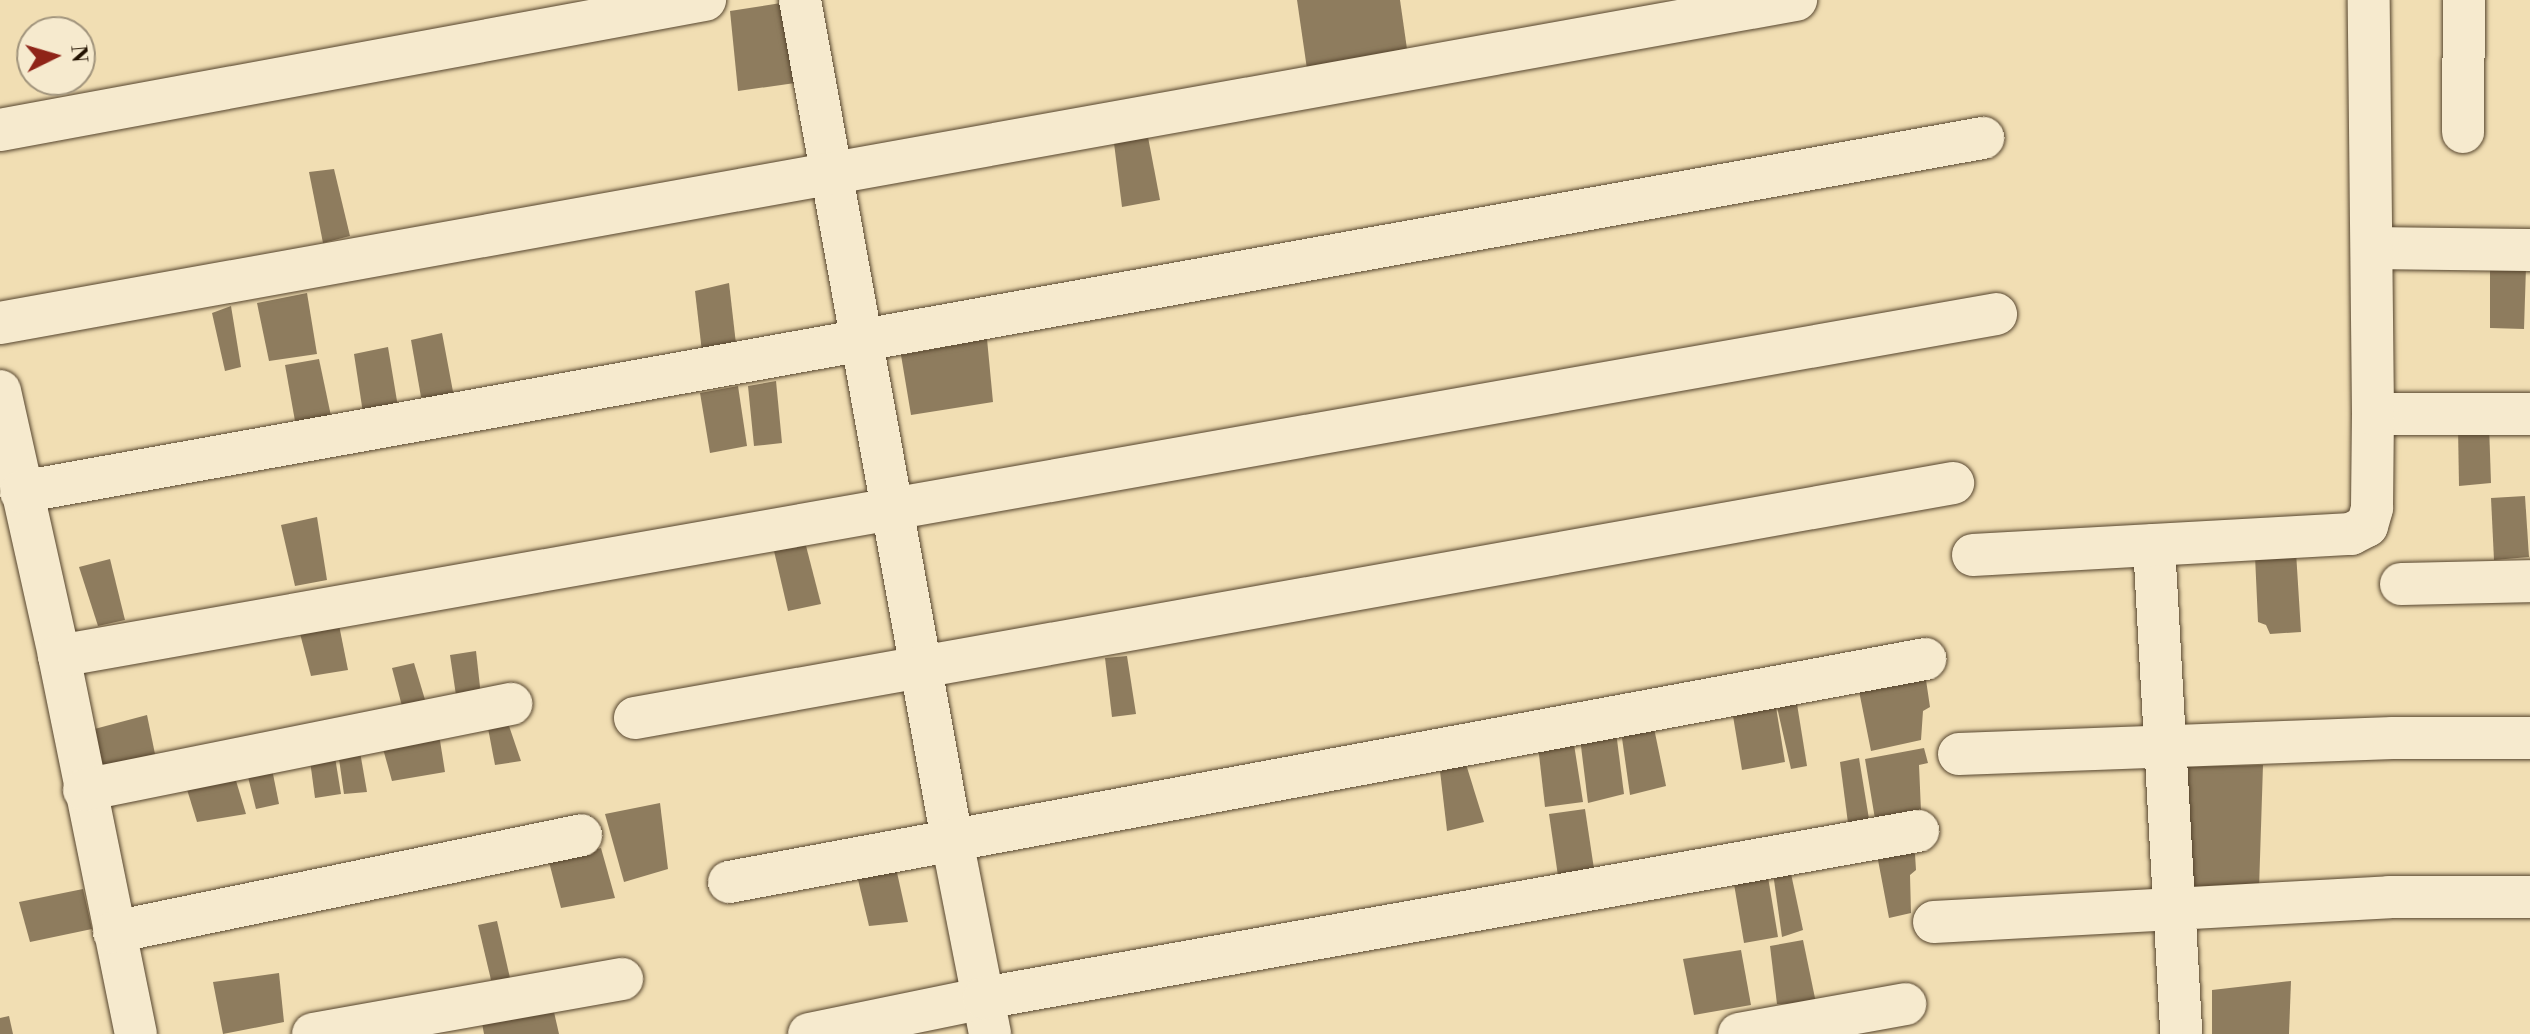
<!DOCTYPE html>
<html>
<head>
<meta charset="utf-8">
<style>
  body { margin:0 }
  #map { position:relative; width:2530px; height:1034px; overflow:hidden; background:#f1deb3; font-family:"Libre Bodoni",serif }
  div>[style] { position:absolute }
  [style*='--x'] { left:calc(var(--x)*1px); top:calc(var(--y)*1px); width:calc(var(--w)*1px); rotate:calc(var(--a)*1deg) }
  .building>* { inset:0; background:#8e7c5e }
  .roads { filter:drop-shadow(0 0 2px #56452e) drop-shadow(0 0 2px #56452e) }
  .minor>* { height:42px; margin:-21px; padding:0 21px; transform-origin:21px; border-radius:21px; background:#f6eace }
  span { translate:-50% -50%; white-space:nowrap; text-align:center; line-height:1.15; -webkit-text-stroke:6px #f6eace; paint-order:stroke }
  .north { position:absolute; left:16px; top:16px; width:80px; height:80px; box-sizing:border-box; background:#f6eace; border:2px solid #a1947c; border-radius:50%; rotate:85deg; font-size:22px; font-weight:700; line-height:32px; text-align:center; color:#221201 }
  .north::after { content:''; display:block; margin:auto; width:28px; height:36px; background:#8f2418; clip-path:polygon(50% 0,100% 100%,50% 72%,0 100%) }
</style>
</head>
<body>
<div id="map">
  <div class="building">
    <div style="clip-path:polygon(1297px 0,1400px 0,1407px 49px,1307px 69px)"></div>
    <div style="clip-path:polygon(781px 3px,795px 83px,738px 91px,730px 11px)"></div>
    <div style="clip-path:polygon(1148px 137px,1160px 200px,1122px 207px,1114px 143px)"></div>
    <div style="clip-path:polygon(334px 169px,350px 236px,323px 243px,309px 172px)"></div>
    <div style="clip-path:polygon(2490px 265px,2526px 267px,2524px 329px,2490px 328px)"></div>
    <div style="clip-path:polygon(729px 283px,736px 344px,702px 352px,695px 291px)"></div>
    <div style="clip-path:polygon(307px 293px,317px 354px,269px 361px,257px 303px)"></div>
    <div style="clip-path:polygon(231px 306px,241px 367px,225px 371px,212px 313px)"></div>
    <div style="clip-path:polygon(442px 333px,454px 397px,421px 397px,411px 340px)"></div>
    <div style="clip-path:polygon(987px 339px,993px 402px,911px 415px,901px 355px)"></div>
    <div style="clip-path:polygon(388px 347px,398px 407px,363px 413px,354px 354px)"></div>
    <div style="clip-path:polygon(319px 359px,331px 416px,295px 421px,285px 365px)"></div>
    <div style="clip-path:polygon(776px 381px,782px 443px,754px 446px,748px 386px)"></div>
    <div style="clip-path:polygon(738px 386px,747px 446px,710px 453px,700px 393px)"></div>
    <div style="clip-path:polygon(2489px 425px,2491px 483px,2459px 486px,2458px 427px)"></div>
    <div style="clip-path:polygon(2525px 496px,2529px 557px,2494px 560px,2491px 498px)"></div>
    <div style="clip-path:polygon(317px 517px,327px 580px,295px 586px,281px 525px)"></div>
    <div style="clip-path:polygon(805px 542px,821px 604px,788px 611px,774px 551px)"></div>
    <div style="clip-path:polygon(2296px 552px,2301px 632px,2270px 634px,2266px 625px,2258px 622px,2255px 556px)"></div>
    <div style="clip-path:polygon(110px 559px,125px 620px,98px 626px,79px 567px)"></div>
    <div style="clip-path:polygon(336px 610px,348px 670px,311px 676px,296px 618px)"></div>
    <div style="clip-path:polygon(476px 651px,481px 696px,457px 702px,450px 655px)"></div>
    <div style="clip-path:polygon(1127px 656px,1136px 714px,1112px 717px,1105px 658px)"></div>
    <div style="clip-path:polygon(414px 663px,426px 703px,403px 710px,392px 668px)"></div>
    <div style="clip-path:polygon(1926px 680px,1930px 707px,1923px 711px,1921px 740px,1871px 751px,1859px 691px)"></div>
    <div style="clip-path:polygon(1775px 701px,1785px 762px,1742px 770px,1732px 710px)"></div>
    <div style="clip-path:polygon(1797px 704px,1807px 766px,1791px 769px,1777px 707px)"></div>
    <div style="clip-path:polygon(147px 715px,155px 754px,98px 768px,87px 731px)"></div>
    <div style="clip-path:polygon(507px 720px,521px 761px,495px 765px,487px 723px)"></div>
    <div style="clip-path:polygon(438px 728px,445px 772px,392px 781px,380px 738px)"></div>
    <div style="clip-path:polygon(1654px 728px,1666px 786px,1630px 795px,1621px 731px)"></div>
    <div style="clip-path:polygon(1616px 732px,1624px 794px,1588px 803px,1580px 738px)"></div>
    <div style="clip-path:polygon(1573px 738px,1583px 802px,1545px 807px,1538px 746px)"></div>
    <div style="clip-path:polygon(359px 746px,367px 792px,344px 794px,338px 752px)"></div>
    <div style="clip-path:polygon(1924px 748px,1928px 763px,1919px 765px,1921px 811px,1875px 819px,1865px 759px)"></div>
    <div style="clip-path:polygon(334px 751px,341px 794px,315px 798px,309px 753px)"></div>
    <div style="clip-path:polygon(1859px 758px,1869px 819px,1848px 823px,1840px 762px)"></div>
    <div style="clip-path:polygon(1465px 761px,1484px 822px,1447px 831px,1440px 771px)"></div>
    <div style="clip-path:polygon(271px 764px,279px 804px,256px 809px,247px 773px)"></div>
    <div style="clip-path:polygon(2263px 765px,2259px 889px,2187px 899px,2178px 767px)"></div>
    <div style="clip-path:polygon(234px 774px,246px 814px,197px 822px,185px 783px)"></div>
    <div style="clip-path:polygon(660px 803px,668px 869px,624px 882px,605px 814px)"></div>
    <div style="clip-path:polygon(1585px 809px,1594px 869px,1558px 876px,1549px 814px)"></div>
    <div style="clip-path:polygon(601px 848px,615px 898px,561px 908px,549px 862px)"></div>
    <div style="clip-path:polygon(1908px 850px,1915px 854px,1916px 870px,1910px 875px,1911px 913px,1889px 918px,1878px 860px)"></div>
    <div style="clip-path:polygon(894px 859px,908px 922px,869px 926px,855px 867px)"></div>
    <div style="clip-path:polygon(1790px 869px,1803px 930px,1782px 937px,1773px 873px)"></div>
    <div style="clip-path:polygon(1768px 877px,1778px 937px,1744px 943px,1733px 878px)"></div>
    <div style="clip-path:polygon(83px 889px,92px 929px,30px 942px,19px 902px)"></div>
    <div style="clip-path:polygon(497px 921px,510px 978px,491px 980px,478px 925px)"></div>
    <div style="clip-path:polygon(1803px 940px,1816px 1003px,1777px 1004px,1770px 946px)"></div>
    <div style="clip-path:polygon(1741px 950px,1751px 1005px,1694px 1015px,1683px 959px)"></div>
    <div style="clip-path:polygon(279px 973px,284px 1022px,223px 1034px,213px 982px)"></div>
    <div style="clip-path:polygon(2291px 981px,2289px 1034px,2212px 1034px,2212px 990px)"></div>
    <div style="clip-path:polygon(554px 1012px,559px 1034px,484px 1034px,482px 1023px)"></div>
    <div style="clip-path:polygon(9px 1016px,13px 1034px,0 1034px,0 1018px)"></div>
  </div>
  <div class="roads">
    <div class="minor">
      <div style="--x:800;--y:0;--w:854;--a:79.74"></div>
      <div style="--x:952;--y:840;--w:198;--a:78.9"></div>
      <div style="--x:0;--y:130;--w:717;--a:-10.45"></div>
      <div style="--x:2463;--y:132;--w:132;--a:-89.6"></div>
      <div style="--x:2373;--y:248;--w:157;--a:0.7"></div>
      <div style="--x:0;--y:323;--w:1825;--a:-10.2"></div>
      <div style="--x:0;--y:391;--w:271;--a:77.4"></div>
      <div style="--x:59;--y:656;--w:386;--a:78.5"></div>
      <div style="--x:2373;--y:414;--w:157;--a:0"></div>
      <div style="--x:21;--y:492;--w:1994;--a:-10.23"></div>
      <div style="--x:2154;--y:545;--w:490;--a:86.8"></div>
      <div style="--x:1973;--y:555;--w:379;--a:-3.2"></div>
      <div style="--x:2351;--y:534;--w:18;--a:-27"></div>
      <div style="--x:2367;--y:526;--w:19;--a:-74"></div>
      <div style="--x:2372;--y:508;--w:94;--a:-89.4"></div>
      <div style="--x:2373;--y:414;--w:414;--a:-90.6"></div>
      <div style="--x:2401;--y:584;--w:129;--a:-1.3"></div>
      <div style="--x:59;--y:656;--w:1967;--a:-10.01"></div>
      <div style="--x:635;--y:718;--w:1339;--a:-10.11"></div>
      <div style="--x:1959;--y:754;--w:434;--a:-2.1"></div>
      <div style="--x:2393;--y:738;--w:137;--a:0"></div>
      <div style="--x:84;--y:790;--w:436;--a:-11.4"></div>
      <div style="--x:729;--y:882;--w:1217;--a:-10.56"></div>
      <div style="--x:1934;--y:922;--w:456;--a:-3.1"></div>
      <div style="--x:2389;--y:897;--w:141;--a:0"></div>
      <div style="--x:114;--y:932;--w:477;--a:-11.7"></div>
      <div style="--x:313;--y:1034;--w:314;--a:-10.1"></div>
      <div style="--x:809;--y:1034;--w:179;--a:-11.6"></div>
      <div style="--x:984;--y:998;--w:949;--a:-10.14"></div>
      <div style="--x:1739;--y:1034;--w:169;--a:-10.2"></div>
    </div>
  </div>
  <div class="north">N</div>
</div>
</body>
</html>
